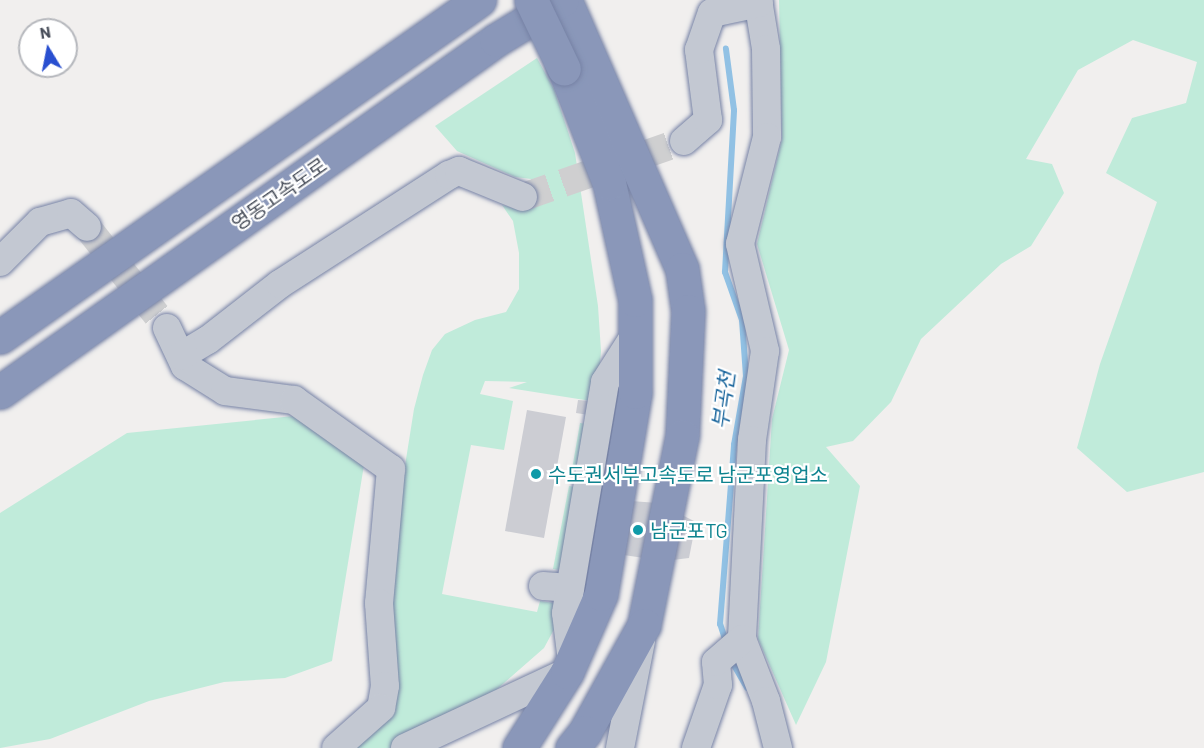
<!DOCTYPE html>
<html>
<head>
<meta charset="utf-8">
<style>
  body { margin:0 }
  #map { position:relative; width:1204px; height:748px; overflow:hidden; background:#f1efee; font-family:Barlow,"Noto Sans KR",sans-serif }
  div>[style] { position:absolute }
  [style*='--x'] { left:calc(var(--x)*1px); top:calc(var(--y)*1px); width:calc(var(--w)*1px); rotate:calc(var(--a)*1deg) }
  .green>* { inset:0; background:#c0ebda }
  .stream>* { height:6px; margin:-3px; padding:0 3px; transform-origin:3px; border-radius:3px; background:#91c1e4 }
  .building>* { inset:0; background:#cccdd3 }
  .minor-tunnel>* { height:28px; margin-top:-14px; transform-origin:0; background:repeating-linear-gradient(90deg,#cfcfd0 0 28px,transparent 0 42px) }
  .roads { filter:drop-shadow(0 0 2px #7682a5) drop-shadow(0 0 2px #7682a5) }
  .minor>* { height:28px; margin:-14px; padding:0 14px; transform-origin:14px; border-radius:14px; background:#c3c8d2 }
  .highway>* { height:33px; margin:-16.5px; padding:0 16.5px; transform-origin:16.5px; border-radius:16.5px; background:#8a97b9 }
  .bridges { filter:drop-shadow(0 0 2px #7682a5) drop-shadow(0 0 2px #7682a5) }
  .highway-bridge>* { height:33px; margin:-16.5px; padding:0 16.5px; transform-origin:16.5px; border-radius:16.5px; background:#8a97b9 }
  .dots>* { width:16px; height:16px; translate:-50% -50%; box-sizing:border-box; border:3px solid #fff; border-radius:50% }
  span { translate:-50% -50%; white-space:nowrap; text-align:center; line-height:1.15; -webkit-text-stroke:4.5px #fff; paint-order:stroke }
  .street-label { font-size:20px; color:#484e5a }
  .culture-label { font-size:20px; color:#0d838f }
  .left { translate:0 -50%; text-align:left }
  .water-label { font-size:21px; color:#19659c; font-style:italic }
  .north { position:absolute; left:18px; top:18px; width:60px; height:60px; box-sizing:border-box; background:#fff; border:2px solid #b6b8bd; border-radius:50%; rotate:350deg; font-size:16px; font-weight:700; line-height:24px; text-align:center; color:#484e5a }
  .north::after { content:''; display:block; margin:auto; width:21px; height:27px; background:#294fd0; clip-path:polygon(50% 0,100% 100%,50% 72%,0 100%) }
</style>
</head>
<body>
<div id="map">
  <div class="green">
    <div style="clip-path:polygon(779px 0,1204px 0,1204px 472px,1127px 492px,1077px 448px,1100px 364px,1157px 202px,1106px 173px,1132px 118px,1186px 103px,1197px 62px,1133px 40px,1078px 70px,1026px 159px,1052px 164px,1064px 193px,1031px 246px,1001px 264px,921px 339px,891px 402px,853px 441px,826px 447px,860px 486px,826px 662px,796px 725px,758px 639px,772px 419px,789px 350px,757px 244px,782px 139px)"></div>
    <div style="clip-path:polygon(537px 58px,554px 89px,575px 153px,598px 306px,601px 351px,597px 401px,583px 471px,572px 469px,580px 423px,588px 424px,591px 401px,509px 388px,527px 382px,485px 381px,480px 394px,513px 401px,504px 450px,471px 445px,442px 594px,537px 612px,540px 601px,561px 604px,558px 622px,544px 648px,496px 690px,408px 733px,390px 748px,343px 748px,372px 724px,390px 560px,414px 409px,423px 375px,432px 350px,445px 334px,475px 320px,506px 312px,519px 289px,519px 253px,513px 221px,502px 205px,520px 210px,537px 200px,531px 179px,515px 177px,457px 151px,435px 126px)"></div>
    <div style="clip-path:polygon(334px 412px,364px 465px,332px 661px,285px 678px,224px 682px,149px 701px,50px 739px,0 748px,0 513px,127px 433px)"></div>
    <div style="clip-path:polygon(569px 486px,582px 488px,566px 571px,553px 569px)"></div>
  </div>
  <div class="stream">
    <div style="--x:726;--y:642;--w:19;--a:-108"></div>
    <div style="--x:720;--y:624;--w:180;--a:-85.5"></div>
    <div style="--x:734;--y:445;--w:70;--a:-80.1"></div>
    <div style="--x:746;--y:376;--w:56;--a:-94.1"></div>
    <div style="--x:742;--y:320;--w:51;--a:-109.5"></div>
    <div style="--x:725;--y:272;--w:162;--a:-86.8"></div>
    <div style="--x:734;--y:110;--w:62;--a:-97.5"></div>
    <div style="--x:731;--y:660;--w:32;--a:60"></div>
  </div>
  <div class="building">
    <div style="clip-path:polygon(578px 400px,591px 401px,589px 415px,576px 413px)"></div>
    <div style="clip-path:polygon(527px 410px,566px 417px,544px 538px,505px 531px)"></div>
    <div style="clip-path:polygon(604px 499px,658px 503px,696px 522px,689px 558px,664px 561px,617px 554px,581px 539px,585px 503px)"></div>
  </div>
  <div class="minor-tunnel">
    <div style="--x:523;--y:197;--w:170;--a:-19.2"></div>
    <div style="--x:87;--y:227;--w:129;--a:51.6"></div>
  </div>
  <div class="roads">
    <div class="minor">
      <div style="--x:758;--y:0;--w:50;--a:80.7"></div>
      <div style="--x:766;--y:49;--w:88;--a:89.3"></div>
      <div style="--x:767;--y:137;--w:110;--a:104.2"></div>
      <div style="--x:740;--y:244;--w:110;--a:76.8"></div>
      <div style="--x:765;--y:351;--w:90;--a:98.3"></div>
      <div style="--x:752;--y:440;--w:199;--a:92.9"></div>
      <div style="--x:742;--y:639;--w:66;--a:68.8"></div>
      <div style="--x:766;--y:701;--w:49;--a:75.7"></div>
      <div style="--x:684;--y:141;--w:32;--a:-41"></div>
      <div style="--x:708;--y:120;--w:71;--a:-97.3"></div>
      <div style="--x:699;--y:50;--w:39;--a:-71"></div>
      <div style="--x:712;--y:13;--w:48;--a:-12"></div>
      <div style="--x:0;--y:262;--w:57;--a:-45"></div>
      <div style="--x:40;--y:222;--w:32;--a:-16"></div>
      <div style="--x:71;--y:213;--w:21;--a:41"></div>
      <div style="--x:167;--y:328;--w:42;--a:64.7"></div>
      <div style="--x:185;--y:366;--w:47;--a:32"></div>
      <div style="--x:225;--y:391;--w:70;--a:7.4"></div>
      <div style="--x:294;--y:400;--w:119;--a:35.4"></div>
      <div style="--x:391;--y:469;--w:135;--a:95.1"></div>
      <div style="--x:379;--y:603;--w:83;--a:85.9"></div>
      <div style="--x:385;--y:686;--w:22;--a:100"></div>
      <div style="--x:381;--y:708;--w:60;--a:138.4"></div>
      <div style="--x:181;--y:356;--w:31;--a:-31"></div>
      <div style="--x:208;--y:340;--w:91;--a:-37.9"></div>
      <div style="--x:280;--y:284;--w:201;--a:-32.8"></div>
      <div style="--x:449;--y:175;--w:11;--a:-22"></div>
      <div style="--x:459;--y:171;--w:69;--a:22.1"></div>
      <div style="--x:543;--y:586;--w:27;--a:4"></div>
      <div style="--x:572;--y:661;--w:48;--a:-97.1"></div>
      <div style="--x:566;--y:613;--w:234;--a:-80.4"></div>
      <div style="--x:605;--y:382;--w:56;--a:-57.4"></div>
      <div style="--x:405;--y:748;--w:179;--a:-25.1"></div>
      <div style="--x:620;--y:748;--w:109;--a:-78.9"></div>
      <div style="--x:696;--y:748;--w:67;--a:-70.8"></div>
      <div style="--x:718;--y:685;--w:23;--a:-95"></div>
      <div style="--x:716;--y:662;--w:35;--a:-41"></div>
    </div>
    <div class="highway">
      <div style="--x:565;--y:0;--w:293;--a:66.5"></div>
      <div style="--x:682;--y:269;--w:42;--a:81.9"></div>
      <div style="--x:688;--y:311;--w:125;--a:92.7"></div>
      <div style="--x:682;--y:436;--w:193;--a:101.4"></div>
      <div style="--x:644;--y:625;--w:122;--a:118.9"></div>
      <div style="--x:585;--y:732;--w:21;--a:129"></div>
      <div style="--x:0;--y:337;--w:586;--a:-35.13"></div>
      <div style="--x:0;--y:392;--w:608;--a:-35.36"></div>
      <div style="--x:496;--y:40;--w:77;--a:-31.2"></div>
      <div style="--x:519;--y:748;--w:90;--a:-57.7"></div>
      <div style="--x:567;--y:672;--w:85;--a:-66.4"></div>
      <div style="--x:601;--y:594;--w:205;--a:-80.4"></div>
      <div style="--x:635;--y:392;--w:92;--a:-90"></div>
      <div style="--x:635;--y:300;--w:120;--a:-102.5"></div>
      <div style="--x:609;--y:183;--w:123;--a:-111.5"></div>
    </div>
  </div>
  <div class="bridges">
    <div class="highway-bridge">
      <div style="--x:531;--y:0;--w:76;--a:64.4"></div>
    </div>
  </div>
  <div class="dots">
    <div style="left:536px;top:474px;background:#0f9aa8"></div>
    <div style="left:638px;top:530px;background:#0f9aa8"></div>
  </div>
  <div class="street-label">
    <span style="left:279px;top:194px;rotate:-35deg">영동고속도로</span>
  </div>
  <div class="culture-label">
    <span class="left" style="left:548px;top:474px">수도권서부고속도로 남군포영업소</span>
    <span class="left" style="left:650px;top:530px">남군포TG</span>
  </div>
  <div class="water-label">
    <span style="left:723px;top:400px;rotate:-82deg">부곡천</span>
  </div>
  <div class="north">N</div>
</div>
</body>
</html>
